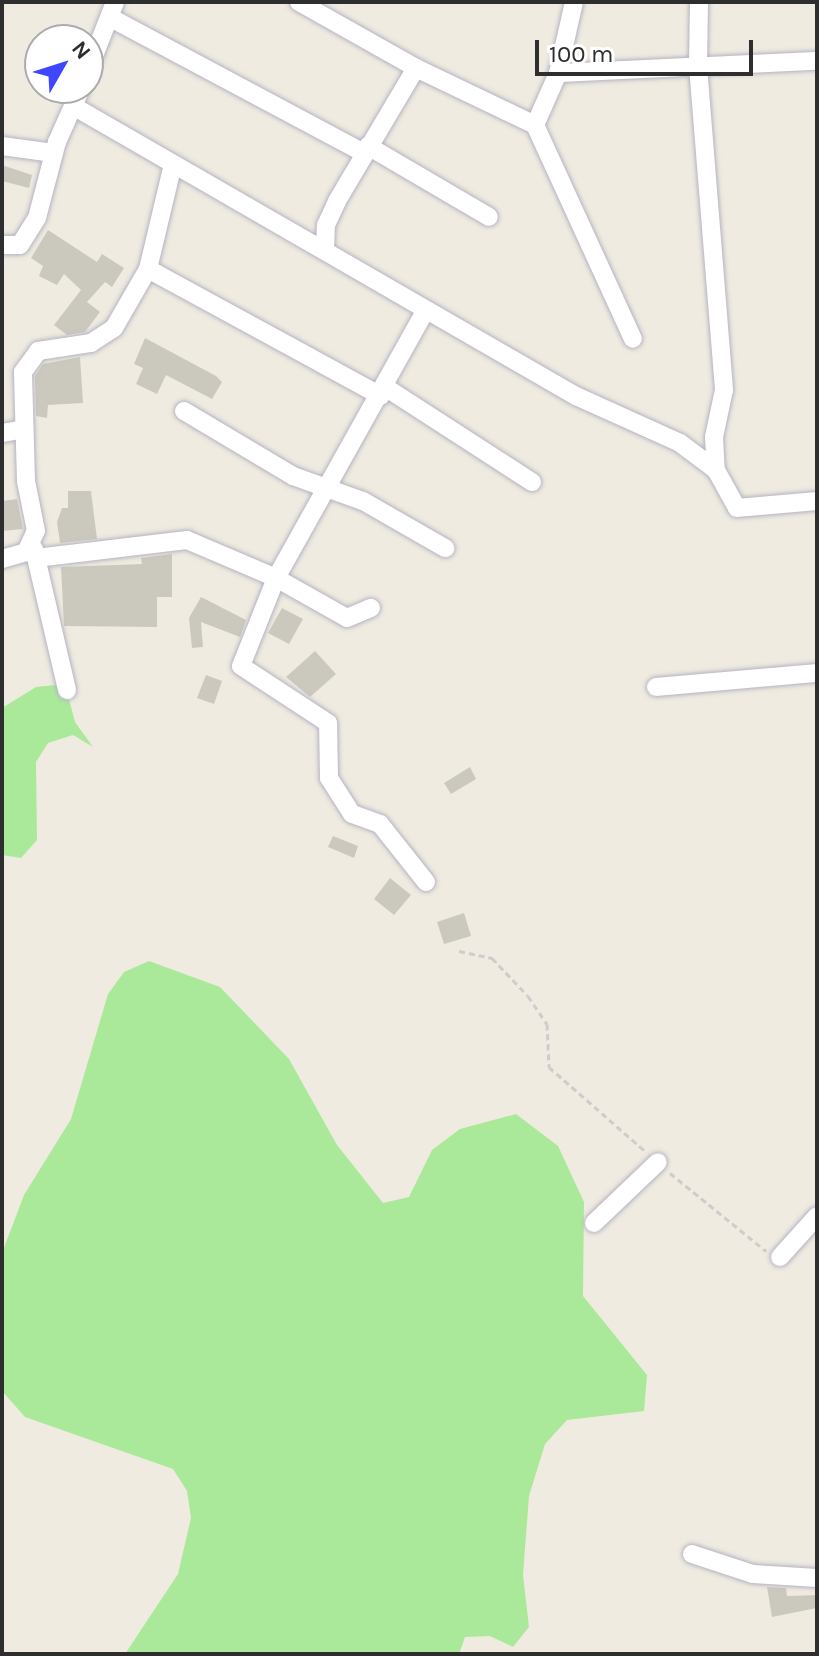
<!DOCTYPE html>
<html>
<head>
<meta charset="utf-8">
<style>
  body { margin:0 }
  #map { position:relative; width:819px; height:1656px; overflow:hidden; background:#f0ebe0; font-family:Karla,sans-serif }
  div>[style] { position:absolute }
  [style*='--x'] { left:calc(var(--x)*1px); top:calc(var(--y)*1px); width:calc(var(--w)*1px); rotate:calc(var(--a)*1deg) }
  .green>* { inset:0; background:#aae99a }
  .building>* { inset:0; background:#cbc9be }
  .path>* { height:3px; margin-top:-1.5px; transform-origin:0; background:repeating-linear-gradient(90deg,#cdcdcd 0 6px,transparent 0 10px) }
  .roads { filter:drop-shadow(0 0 2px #b4b4c2) drop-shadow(0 0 2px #b4b4c2) }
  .minor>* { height:18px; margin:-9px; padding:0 9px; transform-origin:9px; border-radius:9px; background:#fff }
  span { translate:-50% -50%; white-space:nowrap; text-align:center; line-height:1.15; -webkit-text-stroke:8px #fff; paint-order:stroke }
  .frame { position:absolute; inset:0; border:4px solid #2e2e2e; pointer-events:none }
  .north { position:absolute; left:24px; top:24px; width:80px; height:80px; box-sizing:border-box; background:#fff; border:2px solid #ababab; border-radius:50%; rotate:51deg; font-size:22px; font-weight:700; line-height:32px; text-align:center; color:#2e2e2e }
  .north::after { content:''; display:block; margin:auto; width:28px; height:36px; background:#3e47ff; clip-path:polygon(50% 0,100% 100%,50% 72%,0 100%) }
  .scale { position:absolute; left:535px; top:40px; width:218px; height:36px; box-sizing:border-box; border:4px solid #2e2e2e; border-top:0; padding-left:10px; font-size:24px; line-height:28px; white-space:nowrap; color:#2e2e2e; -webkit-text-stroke:6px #fff; paint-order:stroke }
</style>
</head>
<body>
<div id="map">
  <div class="green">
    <div style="clip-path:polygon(65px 684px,75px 722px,93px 747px,73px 735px,48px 743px,36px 762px,37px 840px,21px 858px,2px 855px,2px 708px,36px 687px)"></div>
    <div style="clip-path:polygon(149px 961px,220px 987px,289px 1059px,337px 1145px,383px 1203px,409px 1197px,432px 1150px,460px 1129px,516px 1114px,558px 1146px,584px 1202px,583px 1296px,647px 1375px,644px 1411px,567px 1420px,545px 1444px,529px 1496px,523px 1575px,529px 1627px,513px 1647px,490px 1636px,465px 1637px,459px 1654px,125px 1654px,178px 1574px,191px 1518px,187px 1491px,173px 1469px,25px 1417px,2px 1391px,2px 1253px,24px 1195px,71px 1119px,108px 994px,124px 972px)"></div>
  </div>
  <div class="building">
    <div style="clip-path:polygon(2px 165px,32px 175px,29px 188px,2px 181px)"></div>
    <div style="clip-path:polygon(48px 230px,97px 262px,102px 254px,124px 268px,112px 287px,105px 282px,87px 302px,100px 312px,85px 332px,67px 335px,54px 325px,81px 290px,64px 274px,57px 285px,39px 276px,43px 266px,31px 258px)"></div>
    <div style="clip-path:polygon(145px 338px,216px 376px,222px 382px,212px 399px,166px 375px,157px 394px,136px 384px,143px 368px,134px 364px)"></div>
    <div style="clip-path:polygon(80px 357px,83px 403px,48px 405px,47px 418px,36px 416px,35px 376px,43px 364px)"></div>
    <div style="clip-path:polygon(68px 491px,91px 491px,97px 539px,60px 543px,57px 522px,62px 508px,68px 508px)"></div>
    <div style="clip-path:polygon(17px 499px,23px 529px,2px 531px,2px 501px)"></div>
    <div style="clip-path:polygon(172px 554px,172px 597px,157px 597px,157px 627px,64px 626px,61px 567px,142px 564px,141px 558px)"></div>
    <div style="clip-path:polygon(201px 597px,246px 620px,240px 637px,201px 622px,203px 647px,192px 648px,189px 618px)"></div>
    <div style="clip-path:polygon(282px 608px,303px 619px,289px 644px,268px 633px)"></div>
    <div style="clip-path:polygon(315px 651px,336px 674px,310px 697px,286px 677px)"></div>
    <div style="clip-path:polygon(206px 675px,222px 681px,214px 704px,197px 698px)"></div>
    <div style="clip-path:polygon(470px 767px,476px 779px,451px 794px,444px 783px)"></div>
    <div style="clip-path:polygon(333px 836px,358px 846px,354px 858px,328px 847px)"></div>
    <div style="clip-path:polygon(390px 878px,411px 895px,394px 915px,374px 899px)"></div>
    <div style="clip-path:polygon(464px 913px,471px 936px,444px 944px,437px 922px)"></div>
    <div style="clip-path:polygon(767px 1587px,786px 1588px,787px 1596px,817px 1595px,817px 1608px,772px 1617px)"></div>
  </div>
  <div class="path">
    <div style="--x:459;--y:951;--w:34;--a:12"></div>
    <div style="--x:492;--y:958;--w:52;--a:46.5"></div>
    <div style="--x:528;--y:996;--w:34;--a:56"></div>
    <div style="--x:547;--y:1024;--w:43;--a:87.3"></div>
    <div style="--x:549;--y:1067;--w:129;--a:41.2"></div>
    <div style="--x:670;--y:1173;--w:124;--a:39.1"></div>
  </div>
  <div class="roads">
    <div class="minor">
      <div style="--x:299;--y:2;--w:134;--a:29.4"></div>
      <div style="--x:416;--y:68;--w:132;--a:25.6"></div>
      <div style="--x:535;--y:125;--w:235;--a:65.4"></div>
      <div style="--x:699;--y:2;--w:64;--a:90.9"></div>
      <div style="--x:698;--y:66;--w:325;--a:85.4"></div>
      <div style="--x:724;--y:390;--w:48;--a:102"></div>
      <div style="--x:714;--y:437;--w:33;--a:87"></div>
      <div style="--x:716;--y:470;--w:43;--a:61.1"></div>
      <div style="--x:737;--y:508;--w:80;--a:-5"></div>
      <div style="--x:111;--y:18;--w:287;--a:28.1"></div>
      <div style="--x:88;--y:71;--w:74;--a:-68.6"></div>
      <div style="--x:558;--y:73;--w:259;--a:-2.7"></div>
      <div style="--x:73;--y:106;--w:581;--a:29.97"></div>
      <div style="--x:576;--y:396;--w:114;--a:24.3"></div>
      <div style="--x:680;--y:443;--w:45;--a:36.9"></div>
      <div style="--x:535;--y:125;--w:57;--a:-66.1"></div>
      <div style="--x:558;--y:73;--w:73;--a:-77.3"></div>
      <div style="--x:2;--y:146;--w:52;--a:7.7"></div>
      <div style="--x:368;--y:146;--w:140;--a:30.4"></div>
      <div style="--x:2;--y:245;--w:18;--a:0"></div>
      <div style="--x:20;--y:245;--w:32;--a:-58"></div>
      <div style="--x:37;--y:218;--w:79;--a:-75.3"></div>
      <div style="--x:57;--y:142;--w:59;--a:-66"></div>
      <div style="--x:325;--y:251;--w:26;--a:-88"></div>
      <div style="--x:326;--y:225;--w:26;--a:-65"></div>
      <div style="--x:337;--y:201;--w:155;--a:-59.3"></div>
      <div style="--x:148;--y:269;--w:265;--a:28.6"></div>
      <div style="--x:385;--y:387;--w:175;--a:32.9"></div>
      <div style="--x:184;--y:411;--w:127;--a:30.8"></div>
      <div style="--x:293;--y:476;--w:74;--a:19.7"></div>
      <div style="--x:363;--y:501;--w:95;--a:29.8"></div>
      <div style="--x:2;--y:433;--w:22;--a:-10"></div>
      <div style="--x:34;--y:549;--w:145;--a:76.8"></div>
      <div style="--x:36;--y:558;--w:152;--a:-6.8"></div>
      <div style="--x:187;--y:540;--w:97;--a:23.1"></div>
      <div style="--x:276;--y:578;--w:81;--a:29.4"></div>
      <div style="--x:347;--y:618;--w:26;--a:-23"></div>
      <div style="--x:2;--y:559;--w:25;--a:-16"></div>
      <div style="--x:26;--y:552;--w:23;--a:-65"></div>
      <div style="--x:36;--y:531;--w:51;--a:-101.3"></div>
      <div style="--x:26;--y:481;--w:109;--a:-91.6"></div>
      <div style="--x:23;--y:372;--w:26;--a:-54"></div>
      <div style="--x:38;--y:351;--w:54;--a:-8.6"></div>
      <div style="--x:91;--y:343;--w:27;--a:-33"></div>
      <div style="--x:114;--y:328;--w:68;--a:-60"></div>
      <div style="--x:148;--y:269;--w:104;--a:-76.6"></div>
      <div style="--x:656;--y:687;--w:162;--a:-5"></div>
      <div style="--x:426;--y:882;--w:74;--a:-128.4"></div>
      <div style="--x:380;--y:824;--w:30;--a:-160"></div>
      <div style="--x:352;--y:814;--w:43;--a:-122.6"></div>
      <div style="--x:329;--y:778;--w:55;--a:-91"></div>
      <div style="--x:328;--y:723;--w:104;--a:-146.8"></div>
      <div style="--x:241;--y:666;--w:95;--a:-68.3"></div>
      <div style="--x:276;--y:578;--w:307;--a:-60.8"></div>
      <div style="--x:594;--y:1223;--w:88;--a:-43.6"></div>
      <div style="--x:780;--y:1257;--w:55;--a:-47.9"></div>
      <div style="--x:692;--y:1554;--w:64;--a:18.2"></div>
      <div style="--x:753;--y:1574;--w:64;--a:3.6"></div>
    </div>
  </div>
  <div class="frame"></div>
  <div class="north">N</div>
  <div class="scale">100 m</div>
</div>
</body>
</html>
